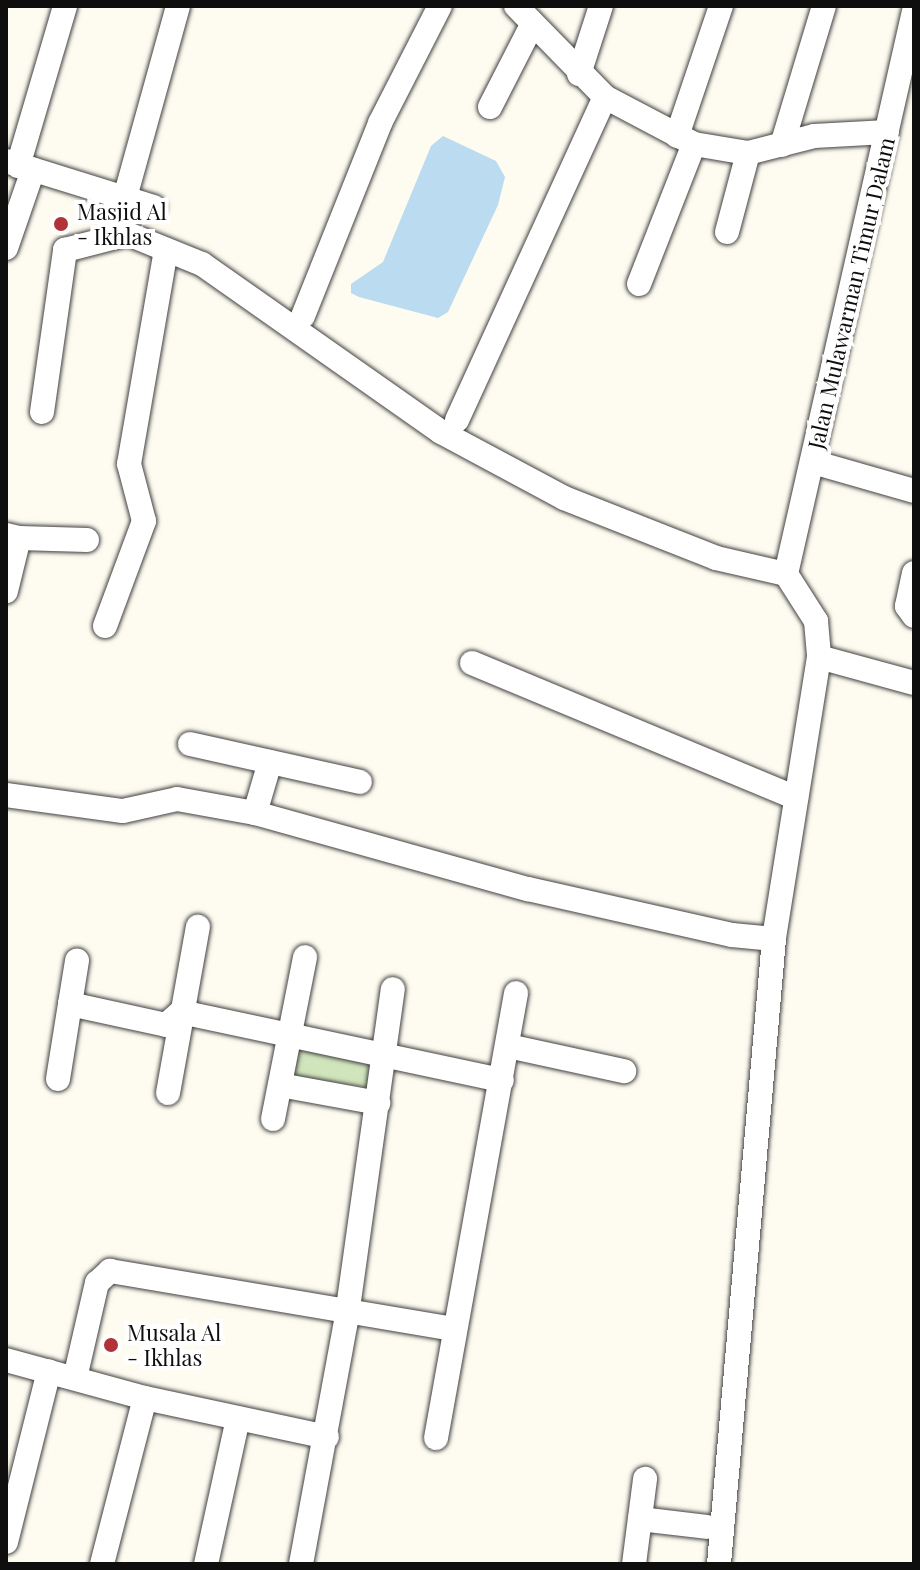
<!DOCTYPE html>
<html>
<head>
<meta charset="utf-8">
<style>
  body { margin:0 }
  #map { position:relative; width:920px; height:1570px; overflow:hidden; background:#fefbf0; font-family:"Playfair Display",serif }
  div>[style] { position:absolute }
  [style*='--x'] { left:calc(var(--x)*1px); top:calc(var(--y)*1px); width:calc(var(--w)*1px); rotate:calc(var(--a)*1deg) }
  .green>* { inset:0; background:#d1e5bd }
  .water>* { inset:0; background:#badbf0 }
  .roads { filter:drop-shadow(0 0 2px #414141) drop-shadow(0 0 2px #414141) }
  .street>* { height:24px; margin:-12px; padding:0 12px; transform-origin:12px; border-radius:12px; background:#fff }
  .dots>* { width:22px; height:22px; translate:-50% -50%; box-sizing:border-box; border:4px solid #fff; border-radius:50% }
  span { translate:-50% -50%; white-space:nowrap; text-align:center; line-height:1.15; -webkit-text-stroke:8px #fff; paint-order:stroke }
  .poi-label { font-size:22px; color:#0e0e0e }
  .left { translate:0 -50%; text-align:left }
  .street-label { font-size:22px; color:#0e0e0e }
  .frame { position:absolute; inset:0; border:8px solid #0e0e0e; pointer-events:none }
</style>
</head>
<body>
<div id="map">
  <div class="green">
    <div style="clip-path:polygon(293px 1044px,378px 1057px,373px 1088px,289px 1076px)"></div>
  </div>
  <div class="water">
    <div style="clip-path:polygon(443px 136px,496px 161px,505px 177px,498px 205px,448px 312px,438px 318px,359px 297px,351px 293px,351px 284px,383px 262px,431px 146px)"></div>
  </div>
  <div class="roads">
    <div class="street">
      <div style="--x:516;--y:6;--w:127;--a:45.6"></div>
      <div style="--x:605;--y:97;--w:101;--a:27.8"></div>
      <div style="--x:694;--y:144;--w:55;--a:9.5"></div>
      <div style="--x:748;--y:153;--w:68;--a:-14.4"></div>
      <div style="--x:814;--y:136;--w:73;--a:-3.1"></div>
      <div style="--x:579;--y:74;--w:71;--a:-72.1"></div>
      <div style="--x:490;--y:107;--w:92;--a:-62.9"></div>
      <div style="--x:677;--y:136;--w:137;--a:-71.3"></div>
      <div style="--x:782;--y:145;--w:145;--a:-73.2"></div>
      <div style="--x:6;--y:161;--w:155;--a:17.3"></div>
      <div style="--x:18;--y:166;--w:167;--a:-73.6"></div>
      <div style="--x:124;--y:201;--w:202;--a:-74.5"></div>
      <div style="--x:727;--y:232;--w:82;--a:-75.1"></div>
      <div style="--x:6;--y:248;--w:83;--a:-70.9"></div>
      <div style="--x:639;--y:284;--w:150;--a:-68.6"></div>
      <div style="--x:303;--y:316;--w:208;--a:-68.2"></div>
      <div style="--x:380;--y:123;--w:131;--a:-62.9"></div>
      <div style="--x:42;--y:412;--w:164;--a:-81.9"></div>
      <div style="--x:65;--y:250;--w:65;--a:-14.3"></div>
      <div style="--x:128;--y:234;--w:80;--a:22.1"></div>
      <div style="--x:202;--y:264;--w:292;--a:35.1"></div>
      <div style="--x:441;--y:432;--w:140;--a:28.2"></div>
      <div style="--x:564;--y:498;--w:163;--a:21.5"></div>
      <div style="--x:716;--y:558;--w:72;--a:12.9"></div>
      <div style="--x:786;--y:574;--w:56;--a:57.4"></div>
      <div style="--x:816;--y:621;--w:36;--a:85"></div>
      <div style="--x:819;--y:657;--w:286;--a:99.1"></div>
      <div style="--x:774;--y:939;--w:627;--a:95.03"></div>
      <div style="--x:457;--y:420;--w:355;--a:-65.4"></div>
      <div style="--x:813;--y:462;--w:105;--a:16"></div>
      <div style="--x:6;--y:535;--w:13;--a:13"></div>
      <div style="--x:19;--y:538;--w:55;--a:103.8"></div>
      <div style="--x:19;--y:538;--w:68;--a:1.7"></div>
      <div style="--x:914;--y:573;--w:34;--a:102"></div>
      <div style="--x:907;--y:606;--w:12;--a:55"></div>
      <div style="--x:786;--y:574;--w:577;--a:-77.19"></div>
      <div style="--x:105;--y:626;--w:112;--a:-69.6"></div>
      <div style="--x:144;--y:521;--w:59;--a:-104.7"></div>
      <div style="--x:129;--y:464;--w:217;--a:-80.2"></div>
      <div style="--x:819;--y:657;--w:98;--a:15.3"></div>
      <div style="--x:472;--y:663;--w:351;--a:22.6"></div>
      <div style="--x:190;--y:744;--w:174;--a:12.6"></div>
      <div style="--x:6;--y:795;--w:118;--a:7.8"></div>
      <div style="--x:123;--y:811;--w:55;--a:-12.5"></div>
      <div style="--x:177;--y:799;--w:79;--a:10.2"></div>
      <div style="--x:255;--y:813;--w:283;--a:15.6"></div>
      <div style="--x:528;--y:889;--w:209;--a:12.7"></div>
      <div style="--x:732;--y:935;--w:42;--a:5.4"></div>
      <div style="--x:255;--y:813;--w:53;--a:-73.6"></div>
      <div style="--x:70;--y:1004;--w:44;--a:-80.8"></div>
      <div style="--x:508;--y:1046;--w:119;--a:12.2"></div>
      <div style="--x:58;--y:1079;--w:76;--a:-80.9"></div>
      <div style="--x:70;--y:1004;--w:98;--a:12.3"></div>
      <div style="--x:166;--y:1025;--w:20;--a:-41"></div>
      <div style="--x:181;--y:1012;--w:328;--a:12"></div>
      <div style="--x:280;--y:1085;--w:100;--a:10.4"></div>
      <div style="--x:168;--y:1093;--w:169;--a:-79.8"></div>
      <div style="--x:273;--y:1119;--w:165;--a:-78.8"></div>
      <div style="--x:6;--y:1360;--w:144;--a:15.3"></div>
      <div style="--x:145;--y:1398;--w:186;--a:12.1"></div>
      <div style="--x:75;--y:1378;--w:98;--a:-77"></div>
      <div style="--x:97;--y:1283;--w:18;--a:-43"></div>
      <div style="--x:110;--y:1271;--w:349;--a:9.6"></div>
      <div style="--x:436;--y:1438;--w:452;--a:-79.8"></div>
      <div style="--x:640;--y:1519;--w:67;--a:6.8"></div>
      <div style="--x:6;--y:1542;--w:176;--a:-75.9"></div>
      <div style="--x:102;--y:1564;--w:171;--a:-75.5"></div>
      <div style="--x:206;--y:1564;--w:149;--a:-77.6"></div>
      <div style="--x:301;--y:1564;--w:253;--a:-79.5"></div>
      <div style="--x:347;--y:1315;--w:329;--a:-82"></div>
      <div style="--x:634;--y:1564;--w:86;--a:-82.6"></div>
    </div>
  </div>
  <div class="dots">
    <div style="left:61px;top:224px;background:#b13337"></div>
    <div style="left:111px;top:1345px;background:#b13337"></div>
  </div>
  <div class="poi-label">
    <span class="left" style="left:77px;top:224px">Masjid Al<br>- Ikhlas</span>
    <span class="left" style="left:127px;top:1345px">Musala Al<br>- Ikhlas</span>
  </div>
  <div class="street-label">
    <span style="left:851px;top:293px;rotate:-77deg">Jalan Mulawarman Timur Dalam</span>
  </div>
  <div class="frame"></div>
</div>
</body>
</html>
